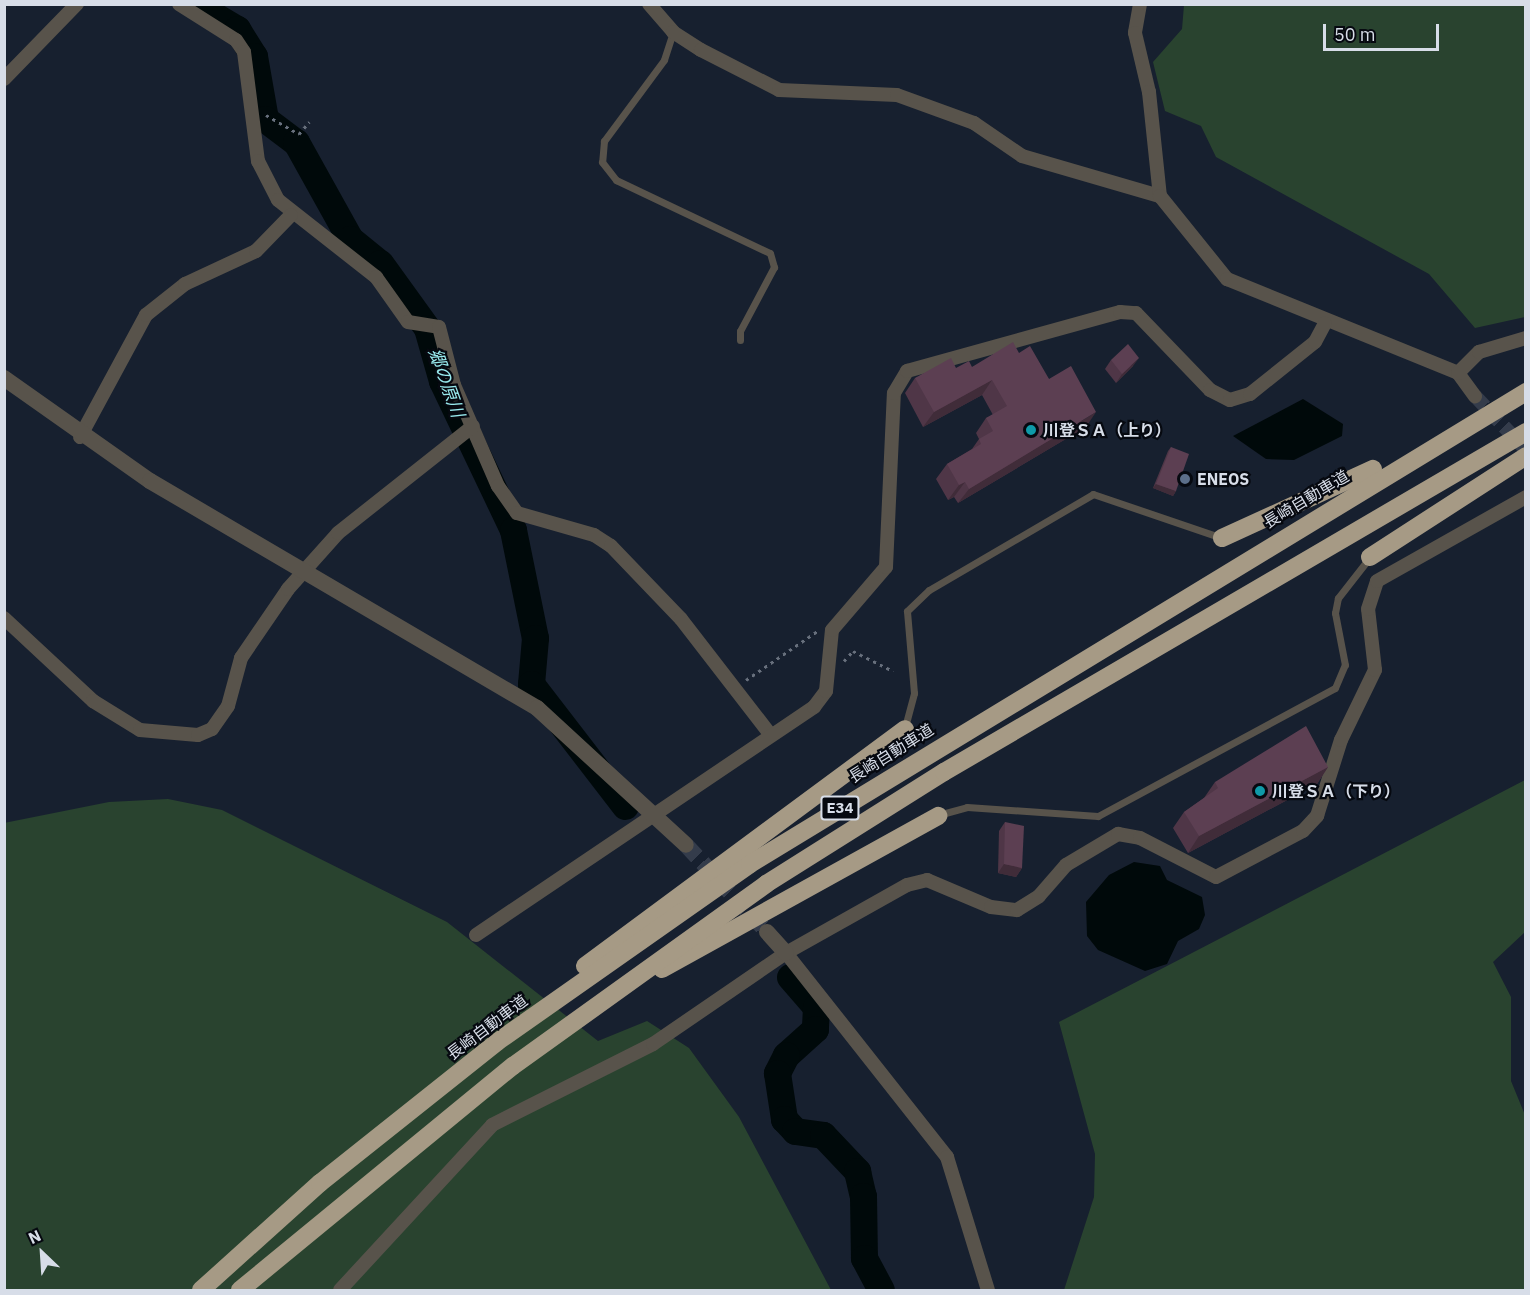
<!DOCTYPE html>
<html>
<head>
<meta charset="utf-8">
<style>
  body { margin:0 }
  #map { position:relative; width:1530px; height:1295px; overflow:hidden; background:#17202f; font-family:"IBM Plex Sans","Noto Sans JP",sans-serif }
  div>[style] { position:absolute }
  [style*='--x'] { left:calc(var(--x)*1px); top:calc(var(--y)*1px); width:calc(var(--w)*1px); rotate:calc(var(--a)*1deg) }
  .green>* { inset:0; background:#29432f }
  .water>* { inset:0; background:#00090a }
  .river>* { height:27px; margin:-13.5px; padding:0 13.5px; transform-origin:13.5px; border-radius:13.5px; background:#00090a }
  .minor-tunnel>* { height:14px; margin-top:-7px; transform-origin:0; background:repeating-linear-gradient(90deg,#343c4b 0 14px,transparent 0 21px) }
  .tertiary-tunnel>* { height:16px; margin-top:-8px; transform-origin:0; background:repeating-linear-gradient(90deg,#343c4b 0 16px,transparent 0 24px) }
  .path>* { height:3px; margin-top:-1.5px; transform-origin:0; background:repeating-linear-gradient(90deg,#68707d 0 3px,transparent 0 7.5px) }
  .service>* { height:7px; margin:-3.5px; padding:0 3.5px; transform-origin:3.5px; border-radius:3.5px; background:#58534b }
  .minor>* { height:14px; margin:-7px; padding:0 7px; transform-origin:7px; border-radius:7px; background:#58534b }
  .tertiary>* { height:16px; margin:-8px; padding:0 8px; transform-origin:8px; border-radius:8px; background:#58534b }
  .motorway>* { height:18px; margin:-9px; padding:0 9px; transform-origin:9px; border-radius:9px; background:#a69a85 }
  .wall>* { inset:0; background:#4f3647 }
  .shaded-wall>* { inset:0; background:#402c39 }
  .building>* { inset:0; background:#5c3f52 }
  .dots>* { width:16px; height:16px; translate:-50% -50%; box-sizing:border-box; border:3px solid #060910; border-radius:50% }
  span { translate:-50% -50%; white-space:nowrap; text-align:center; line-height:1.15; -webkit-text-stroke:4.5px #060910; paint-order:stroke }
  .shield-label span { padding:2px 4px; background:#060910; border:2px solid; border-radius:4px; -webkit-text-stroke-width:0 }
  .shield-label { font-size:15px; color:#d7dde8; font-weight:700 }
  .poi-label { font-size:16px; color:#d7dde8; font-weight:700 }
  .left { translate:0 -50%; text-align:left }
  .street-label { font-size:16px; color:#d7dde8 }
  .water-label { font-size:18px; color:#98e9ed; font-style:italic }
  .frame { position:absolute; inset:0; border:6px solid #d7dde8; pointer-events:none }
  .north { position:absolute; left:12px; top:1223px; width:60px; height:60px; -webkit-text-stroke:4px #060910; paint-order:stroke; rotate:335deg; font-size:16px; font-weight:700; line-height:24px; text-align:center; color:#d7dde8 }
  .north::after { content:''; display:block; margin:auto; width:21px; height:27px; background:#d7dde8; clip-path:polygon(50% 0,100% 100%,50% 72%,0 100%) }
  .scale { position:absolute; left:1323px; top:24px; width:116px; height:27px; box-sizing:border-box; border:3px solid #d7dde8; border-top:0; padding-left:8px; font-size:18px; line-height:21px; white-space:nowrap; color:#d7dde8; -webkit-text-stroke:4px #060910; paint-order:stroke }
</style>
</head>
<body>
<div id="map">
  <div class="green">
    <div style="clip-path:polygon(1184px 5px,1525px 5px,1525px 317px,1475px 328px,1429px 274px,1216px 157px,1201px 126px,1165px 111px,1153px 62px,1182px 29px)"></div>
    <div style="clip-path:polygon(1525px 780px,1525px 932px,1493px 962px,1511px 997px,1511px 1081px,1525px 1115px,1525px 1290px,1064px 1290px,1094px 1197px,1095px 1154px,1059px 1022px)"></div>
    <div style="clip-path:polygon(168px 799px,222px 810px,447px 922px,598px 1041px,647px 1021px,689px 1048px,739px 1117px,831px 1290px,5px 1290px,4px 823px,109px 802px)"></div>
  </div>
  <div class="water">
    <div style="clip-path:polygon(1303px 399px,1343px 424px,1342px 436px,1294px 460px,1266px 459px,1233px 436px)"></div>
    <div style="clip-path:polygon(1134px 862px,1160px 866px,1167px 880px,1202px 897px,1205px 915px,1199px 929px,1178px 941px,1167px 964px,1145px 971px,1098px 950px,1087px 936px,1086px 902px,1109px 875px)"></div>
  </div>
  <div class="river">
    <div style="--x:195;--y:4;--w:49;--a:30.8"></div>
    <div style="--x:237;--y:29;--w:32;--a:58"></div>
    <div style="--x:254;--y:56;--w:64;--a:80.1"></div>
    <div style="--x:265;--y:119;--w:39;--a:37"></div>
    <div style="--x:296;--y:142;--w:111;--a:60.9"></div>
    <div style="--x:350;--y:239;--w:38;--a:39"></div>
    <div style="--x:380;--y:263;--w:80;--a:54.1"></div>
    <div style="--x:427;--y:328;--w:55;--a:74.2"></div>
    <div style="--x:442;--y:381;--w:165;--a:64.5"></div>
    <div style="--x:513;--y:530;--w:110;--a:78.5"></div>
    <div style="--x:535;--y:638;--w:46;--a:95"></div>
    <div style="--x:531;--y:684;--w:154;--a:52.4"></div>
    <div style="--x:790;--y:977;--w:40;--a:49"></div>
    <div style="--x:816;--y:1007;--w:22;--a:93"></div>
    <div style="--x:815;--y:1029;--w:39;--a:138"></div>
    <div style="--x:786;--y:1055;--w:20;--a:117"></div>
    <div style="--x:777;--y:1073;--w:47;--a:81.3"></div>
    <div style="--x:784;--y:1119;--w:16;--a:47"></div>
    <div style="--x:795;--y:1131;--w:28;--a:8"></div>
    <div style="--x:823;--y:1135;--w:50;--a:46.6"></div>
    <div style="--x:857;--y:1171;--w:26;--a:77"></div>
    <div style="--x:863;--y:1196;--w:62;--a:89.1"></div>
    <div style="--x:864;--y:1258;--w:36;--a:62"></div>
  </div>
  <div class="minor-tunnel">
    <div style="--x:1475;--y:396;--w:74;--a:46.6"></div>
  </div>
  <div class="tertiary-tunnel">
    <div style="--x:686;--y:845;--w:119;--a:47"></div>
  </div>
  <div class="path">
    <div style="--x:266;--y:115;--w:38;--a:30"></div>
    <div style="--x:299;--y:134;--w:16;--a:-50"></div>
    <div style="--x:844;--y:661;--w:13;--a:-48"></div>
    <div style="--x:853;--y:651;--w:45;--a:26.6"></div>
    <div style="--x:746;--y:680;--w:88;--a:-34.4"></div>
  </div>
  <div class="service">
    <div style="--x:673;--y:32;--w:29;--a:108"></div>
    <div style="--x:664;--y:60;--w:101;--a:126.5"></div>
    <div style="--x:604;--y:141;--w:21;--a:95"></div>
    <div style="--x:602;--y:162;--w:23;--a:52"></div>
    <div style="--x:616;--y:180;--w:170;--a:25.4"></div>
    <div style="--x:770;--y:253;--w:15;--a:74"></div>
    <div style="--x:774;--y:267;--w:72;--a:118"></div>
    <div style="--x:740;--y:331;--w:9;--a:90"></div>
    <div style="--x:905;--y:727;--w:35;--a:-75"></div>
    <div style="--x:914;--y:693;--w:82;--a:-94.9"></div>
    <div style="--x:907;--y:611;--w:30;--a:-44"></div>
    <div style="--x:929;--y:590;--w:190;--a:-30.3"></div>
    <div style="--x:1093;--y:494;--w:136;--a:18.8"></div>
    <div style="--x:938;--y:815;--w:30;--a:-15"></div>
    <div style="--x:967;--y:807;--w:131;--a:3.9"></div>
    <div style="--x:1098;--y:816;--w:269;--a:-28.4"></div>
    <div style="--x:1335;--y:688;--w:25;--a:-67"></div>
    <div style="--x:1345;--y:665;--w:53;--a:-100.9"></div>
    <div style="--x:1335;--y:613;--w:15;--a:-79"></div>
    <div style="--x:1338;--y:598;--w:52;--a:-52"></div>
  </div>
  <div class="minor">
    <div style="--x:179;--y:4;--w:67;--a:32.3"></div>
    <div style="--x:236;--y:40;--w:14;--a:56"></div>
    <div style="--x:244;--y:52;--w:110;--a:82.7"></div>
    <div style="--x:258;--y:161;--w:44;--a:62.9"></div>
    <div style="--x:278;--y:200;--w:125;--a:38.2"></div>
    <div style="--x:376;--y:277;--w:55;--a:54.6"></div>
    <div style="--x:408;--y:322;--w:31;--a:9"></div>
    <div style="--x:439;--y:327;--w:60;--a:75.5"></div>
    <div style="--x:454;--y:385;--w:110;--a:66.5"></div>
    <div style="--x:498;--y:486;--w:33;--a:55"></div>
    <div style="--x:517;--y:513;--w:80;--a:15.9"></div>
    <div style="--x:594;--y:535;--w:20;--a:33"></div>
    <div style="--x:611;--y:546;--w:101;--a:46.2"></div>
    <div style="--x:681;--y:619;--w:145;--a:52.3"></div>
    <div style="--x:649;--y:4;--w:37;--a:49"></div>
    <div style="--x:673;--y:32;--w:33;--a:33"></div>
    <div style="--x:701;--y:50;--w:88;--a:27.1"></div>
    <div style="--x:779;--y:90;--w:118;--a:2.4"></div>
    <div style="--x:897;--y:95;--w:82;--a:20"></div>
    <div style="--x:974;--y:123;--w:58;--a:34.5"></div>
    <div style="--x:1022;--y:156;--w:144;--a:16.2"></div>
    <div style="--x:1140;--y:4;--w:29;--a:100"></div>
    <div style="--x:1135;--y:33;--w:61;--a:76.7"></div>
    <div style="--x:1149;--y:92;--w:105;--a:84"></div>
    <div style="--x:1160;--y:196;--w:107;--a:51.1"></div>
    <div style="--x:1227;--y:279;--w:249;--a:22.1"></div>
    <div style="--x:1458;--y:373;--w:29;--a:54"></div>
    <div style="--x:4;--y:79;--w:105;--a:-45.8"></div>
    <div style="--x:1458;--y:373;--w:30;--a:-45"></div>
    <div style="--x:1479;--y:352;--w:49;--a:-16.6"></div>
    <div style="--x:80;--y:437;--w:139;--a:-61.6"></div>
    <div style="--x:146;--y:315;--w:50;--a:-38.5"></div>
    <div style="--x:185;--y:284;--w:78;--a:-24.9"></div>
    <div style="--x:256;--y:251;--w:50;--a:-45.8"></div>
    <div style="--x:4;--y:618;--w:122;--a:43"></div>
    <div style="--x:93;--y:701;--w:55;--a:31.7"></div>
    <div style="--x:140;--y:730;--w:58;--a:4.9"></div>
    <div style="--x:198;--y:735;--w:15;--a:-23"></div>
    <div style="--x:212;--y:729;--w:28;--a:-55"></div>
    <div style="--x:228;--y:706;--w:50;--a:-74.8"></div>
    <div style="--x:241;--y:658;--w:83;--a:-55.7"></div>
    <div style="--x:288;--y:589;--w:75;--a:-48.2"></div>
    <div style="--x:338;--y:533;--w:172;--a:-38.4"></div>
    <div style="--x:476;--y:935;--w:408;--a:-34"></div>
    <div style="--x:814;--y:707;--w:20;--a:-53"></div>
    <div style="--x:826;--y:691;--w:61;--a:-84.4"></div>
    <div style="--x:832;--y:630;--w:83;--a:-49.4"></div>
    <div style="--x:886;--y:567;--w:174;--a:-87.4"></div>
    <div style="--x:894;--y:393;--w:26;--a:-59"></div>
    <div style="--x:907;--y:371;--w:221;--a:-15.5"></div>
    <div style="--x:1120;--y:312;--w:16;--a:4"></div>
    <div style="--x:1136;--y:313;--w:107;--a:46.1"></div>
    <div style="--x:1210;--y:390;--w:22;--a:27"></div>
    <div style="--x:1230;--y:400;--w:21;--a:-17"></div>
    <div style="--x:1250;--y:394;--w:83;--a:-38.7"></div>
    <div style="--x:1315;--y:342;--w:21;--a:-62"></div>
    <div style="--x:786;--y:953;--w:260;--a:51.7"></div>
    <div style="--x:947;--y:1157;--w:139;--a:72.9"></div>
    <div style="--x:340;--y:1290;--w:224;--a:-47.3"></div>
    <div style="--x:492;--y:1125;--w:180;--a:-26.7"></div>
    <div style="--x:653;--y:1044;--w:161;--a:-34.4"></div>
    <div style="--x:786;--y:953;--w:139;--a:-29.3"></div>
    <div style="--x:907;--y:885;--w:21;--a:-14"></div>
    <div style="--x:927;--y:880;--w:69;--a:22.9"></div>
    <div style="--x:991;--y:907;--w:26;--a:7"></div>
    <div style="--x:1017;--y:910;--w:26;--a:-32"></div>
    <div style="--x:1039;--y:896;--w:41;--a:-48.9"></div>
    <div style="--x:1066;--y:865;--w:61;--a:-30.8"></div>
    <div style="--x:1118;--y:834;--w:22;--a:10"></div>
    <div style="--x:1140;--y:838;--w:85;--a:27.2"></div>
    <div style="--x:1216;--y:877;--w:98;--a:-27.9"></div>
    <div style="--x:1303;--y:831;--w:21;--a:-47"></div>
    <div style="--x:1317;--y:816;--w:80;--a:-72.5"></div>
    <div style="--x:1341;--y:740;--w:78;--a:-64.1"></div>
    <div style="--x:1375;--y:670;--w:61;--a:-96.5"></div>
    <div style="--x:1368;--y:609;--w:29;--a:-72"></div>
    <div style="--x:1377;--y:581;--w:171;--a:-29.4"></div>
  </div>
  <div class="tertiary">
    <div style="--x:4;--y:378;--w:179;--a:35.2"></div>
    <div style="--x:150;--y:481;--w:449;--a:30.4"></div>
    <div style="--x:537;--y:708;--w:202;--a:42.6"></div>
    <div style="--x:767;--y:932;--w:28;--a:48"></div>
  </div>
  <div class="motorway">
    <div style="--x:1222;--y:538;--w:166;--a:-24.6"></div>
    <div style="--x:1370;--y:557;--w:186;--a:-32.9"></div>
    <div style="--x:585;--y:966;--w:398;--a:-36.5"></div>
    <div style="--x:662;--y:969;--w:316;--a:-29"></div>
    <div style="--x:201;--y:1290;--w:160;--a:-42"></div>
    <div style="--x:320;--y:1183;--w:226;--a:-38.5"></div>
    <div style="--x:497;--y:1042;--w:309;--a:-35.1"></div>
    <div style="--x:750;--y:864;--w:908;--a:-31.31"></div>
    <div style="--x:240;--y:1290;--w:353;--a:-39.4"></div>
    <div style="--x:513;--y:1066;--w:312;--a:-35.7"></div>
    <div style="--x:766;--y:884;--w:210;--a:-32.2"></div>
    <div style="--x:944;--y:772;--w:674;--a:-30.29"></div>
  </div>
  <div class="wall">
    <div style="clip-path:polygon(1019px 353px,1049px 379px,1086px 427px,958px 503px,954px 497px,948px 500px,936px 479px,947px 464px,972px 449px,979px 439px,976px 433px,986px 418px,993px 415px,982px 395px,923px 427px,905px 393px,915px 378px,956px 368px,972px 367px)"></div>
    <div style="clip-path:polygon(1111px 360px,1133px 366px,1116px 383px,1105px 369px)"></div>
    <div style="clip-path:polygon(1171px 447px,1176px 491px,1173px 496px,1153px 488px,1168px 451px)"></div>
    <div style="clip-path:polygon(1328px 767px,1317px 784px,1188px 853px,1173px 828px,1184px 812px,1204px 798px,1215px 782px)"></div>
    <div style="clip-path:polygon(1005px 822px,1022px 868px,1016px 877px,998px 873px,999px 831px)"></div>
  </div>
  <div class="shaded-wall">
    <div style="clip-path:polygon(1139px 358px,1133px 366px,1116px 383px,1122px 374px)"></div>
    <div style="clip-path:polygon(992px 380px,982px 395px,923px 427px,934px 412px)"></div>
    <div style="clip-path:polygon(1096px 412px,1086px 427px,958px 503px,969px 489px)"></div>
    <div style="clip-path:polygon(965px 482px,954px 497px,948px 500px,959px 485px)"></div>
    <div style="clip-path:polygon(1156px 484px,1176px 491px,1173px 496px,1153px 488px)"></div>
    <div style="clip-path:polygon(1328px 767px,1317px 784px,1188px 853px,1199px 836px)"></div>
    <div style="clip-path:polygon(1004px 864px,1022px 868px,1016px 877px,998px 873px)"></div>
  </div>
  <div class="building">
    <div style="clip-path:polygon(1013px 342px,1019px 353px,1030px 346px,1049px 379px,1071px 366px,1096px 412px,969px 489px,965px 482px,959px 485px,947px 464px,981px 444px,979px 439px,993px 431px,986px 418px,1007px 406px,992px 380px,934px 412px,915px 378px,951px 358px,956px 368px,969px 361px,972px 367px)"></div>
    <div style="clip-path:polygon(1128px 344px,1139px 358px,1122px 374px,1111px 360px)"></div>
    <div style="clip-path:polygon(1171px 447px,1189px 454px,1176px 491px,1156px 484px)"></div>
    <div style="clip-path:polygon(1306px 726px,1328px 767px,1199px 836px,1184px 812px,1218px 788px,1215px 782px)"></div>
    <div style="clip-path:polygon(1005px 822px,1024px 826px,1022px 868px,1004px 864px)"></div>
  </div>
  <div class="dots">
    <div style="left:1031px;top:430px;background:#0f9aa8"></div>
    <div style="left:1185px;top:479px;background:#5c6f8a"></div>
    <div style="left:1260px;top:791px;background:#0f9aa8"></div>
  </div>
  <div class="shield-label">
    <span style="left:840px;top:808px">E34</span>
  </div>
  <div class="poi-label">
    <span class="left" style="left:1043px;top:430px">川登ＳＡ（上り）</span>
    <span class="left" style="left:1197px;top:479px">ENEOS</span>
    <span class="left" style="left:1272px;top:791px">川登ＳＡ（下り）</span>
  </div>
  <div class="street-label">
    <span style="left:1306px;top:499px;rotate:-31deg">長崎自動車道</span>
    <span style="left:891px;top:753px;rotate:-32deg">長崎自動車道</span>
    <span style="left:487px;top:1027px;rotate:-37deg">長崎自動車道</span>
  </div>
  <div class="water-label">
    <span style="left:446px;top:383px;rotate:70deg">郷の原川</span>
  </div>
  <div class="frame"></div>
  <div class="north">N</div>
  <div class="scale">50 m</div>
</div>
</body>
</html>
